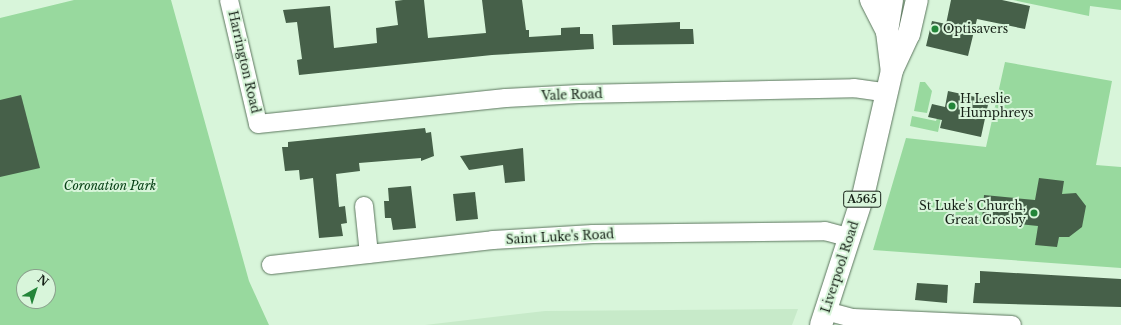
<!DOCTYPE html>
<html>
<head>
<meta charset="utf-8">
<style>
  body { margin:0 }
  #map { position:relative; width:1121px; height:325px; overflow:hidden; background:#d8f5da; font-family:"Libre Baskerville",serif }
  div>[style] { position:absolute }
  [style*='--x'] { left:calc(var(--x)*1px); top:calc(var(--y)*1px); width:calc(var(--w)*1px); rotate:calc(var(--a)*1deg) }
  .built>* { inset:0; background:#c7eac9 }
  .green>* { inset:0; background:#98d99e }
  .building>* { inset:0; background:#466049 }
  .roads { filter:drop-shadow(0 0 1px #5c765e) drop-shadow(0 0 1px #5c765e) }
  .street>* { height:18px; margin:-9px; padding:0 9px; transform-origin:9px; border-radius:9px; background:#fff }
  .secondary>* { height:22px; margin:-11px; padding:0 11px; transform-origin:11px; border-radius:11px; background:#fff }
  .highway>* { height:22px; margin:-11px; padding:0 11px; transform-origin:11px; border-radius:11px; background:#fff }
  .dots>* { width:11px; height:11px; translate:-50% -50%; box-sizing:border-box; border:2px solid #d8f5da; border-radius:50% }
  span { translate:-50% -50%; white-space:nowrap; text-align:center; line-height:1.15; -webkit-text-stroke:4px #d8f5da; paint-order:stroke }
  .shield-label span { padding:1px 3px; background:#d8f5da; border:1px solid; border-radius:3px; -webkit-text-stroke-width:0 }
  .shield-label { font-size:11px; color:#162117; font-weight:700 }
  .poi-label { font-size:12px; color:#162117 }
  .left { translate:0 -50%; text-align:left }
  .right { translate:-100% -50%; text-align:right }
  .street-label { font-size:12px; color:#162117 }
  .park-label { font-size:12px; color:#074116; font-style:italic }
  .north { position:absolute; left:16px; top:269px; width:40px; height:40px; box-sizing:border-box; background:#d8f5da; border:1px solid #8aa08c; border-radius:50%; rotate:39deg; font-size:11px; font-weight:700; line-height:16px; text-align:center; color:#162117 }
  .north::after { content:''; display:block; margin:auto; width:14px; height:18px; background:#238538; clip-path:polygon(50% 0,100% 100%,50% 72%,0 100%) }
</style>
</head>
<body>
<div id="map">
  <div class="built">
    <div style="clip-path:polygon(798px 309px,792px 325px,425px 325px,545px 311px)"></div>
  </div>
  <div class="green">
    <div style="clip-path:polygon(evenodd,74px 0,171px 0,249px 281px,269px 325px,0 325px,0 18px,74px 0,24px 277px,48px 277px,48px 301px,24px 301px,24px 277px)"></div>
    <div style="clip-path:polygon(1013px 0,1121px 0,1121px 10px,1090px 6px,1089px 16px)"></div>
    <div style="clip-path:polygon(1005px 62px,1112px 81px,1096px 165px,1121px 167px,1121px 268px,873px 250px,906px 138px,986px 147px)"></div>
    <div style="clip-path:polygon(920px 82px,925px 82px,932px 91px,927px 113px,914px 111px)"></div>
    <div style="clip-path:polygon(939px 112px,942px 113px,938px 132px,910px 126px,912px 116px,936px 121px)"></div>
  </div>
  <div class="building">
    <div style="clip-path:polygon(403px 0,424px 0,428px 38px,486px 33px,482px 0,522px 0,526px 30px,529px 30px,529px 37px,561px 35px,561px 28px,580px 27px,580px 34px,593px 34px,594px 49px,492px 55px,299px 75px,297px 60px,302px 59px,297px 22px,286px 23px,283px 10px,330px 6px,334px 48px,377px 43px,376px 28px,398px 25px,395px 1px)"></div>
    <div style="clip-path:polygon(951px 0,1002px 0,1030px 6px,1025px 29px,977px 19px,968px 56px,926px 46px,932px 21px,946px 24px)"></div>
    <div style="clip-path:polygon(680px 22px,680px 29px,693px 29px,694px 44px,613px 45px,612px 25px)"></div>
    <div style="clip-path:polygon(948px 91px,989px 100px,981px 137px,940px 128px,942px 120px,928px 117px,932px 104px,945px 107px)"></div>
    <div style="clip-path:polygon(21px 95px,40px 168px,0 177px,0 100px)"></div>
    <div style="clip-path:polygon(425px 128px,426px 133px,431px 132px,434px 156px,421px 161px,421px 158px,359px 163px,360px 171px,336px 174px,339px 207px,345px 206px,347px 223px,341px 224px,343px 236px,319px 238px,313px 178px,300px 180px,299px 170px,285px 171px,282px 147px,288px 147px,288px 142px)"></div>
    <div style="clip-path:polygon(523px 148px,525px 181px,505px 183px,503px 165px,469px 170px,460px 156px)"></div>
    <div style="clip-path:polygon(1039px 178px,1064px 181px,1062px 194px,1076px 193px,1086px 206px,1082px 227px,1069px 237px,1059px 237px,1057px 247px,1035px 245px,1038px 226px,982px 220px,984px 195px,1035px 200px)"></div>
    <div style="clip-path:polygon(411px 186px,416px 228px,393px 230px,391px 218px,385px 218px,384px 201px,389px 201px,388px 188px)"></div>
    <div style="clip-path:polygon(475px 192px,478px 219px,456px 221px,453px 194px)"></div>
    <div style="clip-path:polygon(980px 271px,1121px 279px,1121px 307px,973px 303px,975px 283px,980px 283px)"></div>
    <div style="clip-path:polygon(917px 283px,948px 285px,947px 303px,915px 300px)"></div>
  </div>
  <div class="roads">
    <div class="street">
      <div style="--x:229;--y:0;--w:127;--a:76.8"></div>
      <div style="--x:258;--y:124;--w:249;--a:-6"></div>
      <div style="--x:506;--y:98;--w:73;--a:-3.1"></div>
      <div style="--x:579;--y:94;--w:275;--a:-1.2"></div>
      <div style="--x:854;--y:88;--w:34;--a:8"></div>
      <div style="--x:364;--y:206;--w:48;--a:84.1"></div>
      <div style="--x:271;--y:265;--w:223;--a:-6.4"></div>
      <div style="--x:493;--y:240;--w:100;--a:-3.4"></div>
      <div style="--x:593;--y:234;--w:232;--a:-0.7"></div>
      <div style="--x:825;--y:231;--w:27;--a:15"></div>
      <div style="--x:826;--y:311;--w:28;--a:15"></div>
      <div style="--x:853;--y:318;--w:159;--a:2.5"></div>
    </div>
    <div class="secondary">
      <div style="--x:871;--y:0;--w:36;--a:63"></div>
    </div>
    <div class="highway">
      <div style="--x:892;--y:0;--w:32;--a:99"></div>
      <div style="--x:887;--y:32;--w:38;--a:83"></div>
      <div style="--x:821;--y:325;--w:136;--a:-72"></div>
      <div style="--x:863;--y:196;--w:129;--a:-77"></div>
      <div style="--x:892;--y:70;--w:40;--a:-65"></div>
      <div style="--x:909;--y:34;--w:35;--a:-77"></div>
    </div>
  </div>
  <div class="dots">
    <div style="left:935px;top:29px;background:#238538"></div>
    <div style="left:952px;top:106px;background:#238538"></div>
    <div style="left:1034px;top:213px;background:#238538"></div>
  </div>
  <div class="shield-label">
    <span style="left:862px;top:199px">A565</span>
  </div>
  <div class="poi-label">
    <span class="left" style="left:943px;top:29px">Optisavers</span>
    <span class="left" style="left:960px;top:106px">H Leslie<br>Humphreys</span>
    <span class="right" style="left:1026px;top:213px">St Luke's Church,<br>Great Crosby</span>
  </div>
  <div class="street-label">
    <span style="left:244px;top:62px;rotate:77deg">Harrington Road</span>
    <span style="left:572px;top:95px;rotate:-2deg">Vale Road</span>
    <span style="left:560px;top:237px;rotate:-3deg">Saint Luke's Road</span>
    <span style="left:840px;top:267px;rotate:-72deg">Liverpool Road</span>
  </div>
  <div class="park-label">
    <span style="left:110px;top:186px">Coronation Park</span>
  </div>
  <div class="north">N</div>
</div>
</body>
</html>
